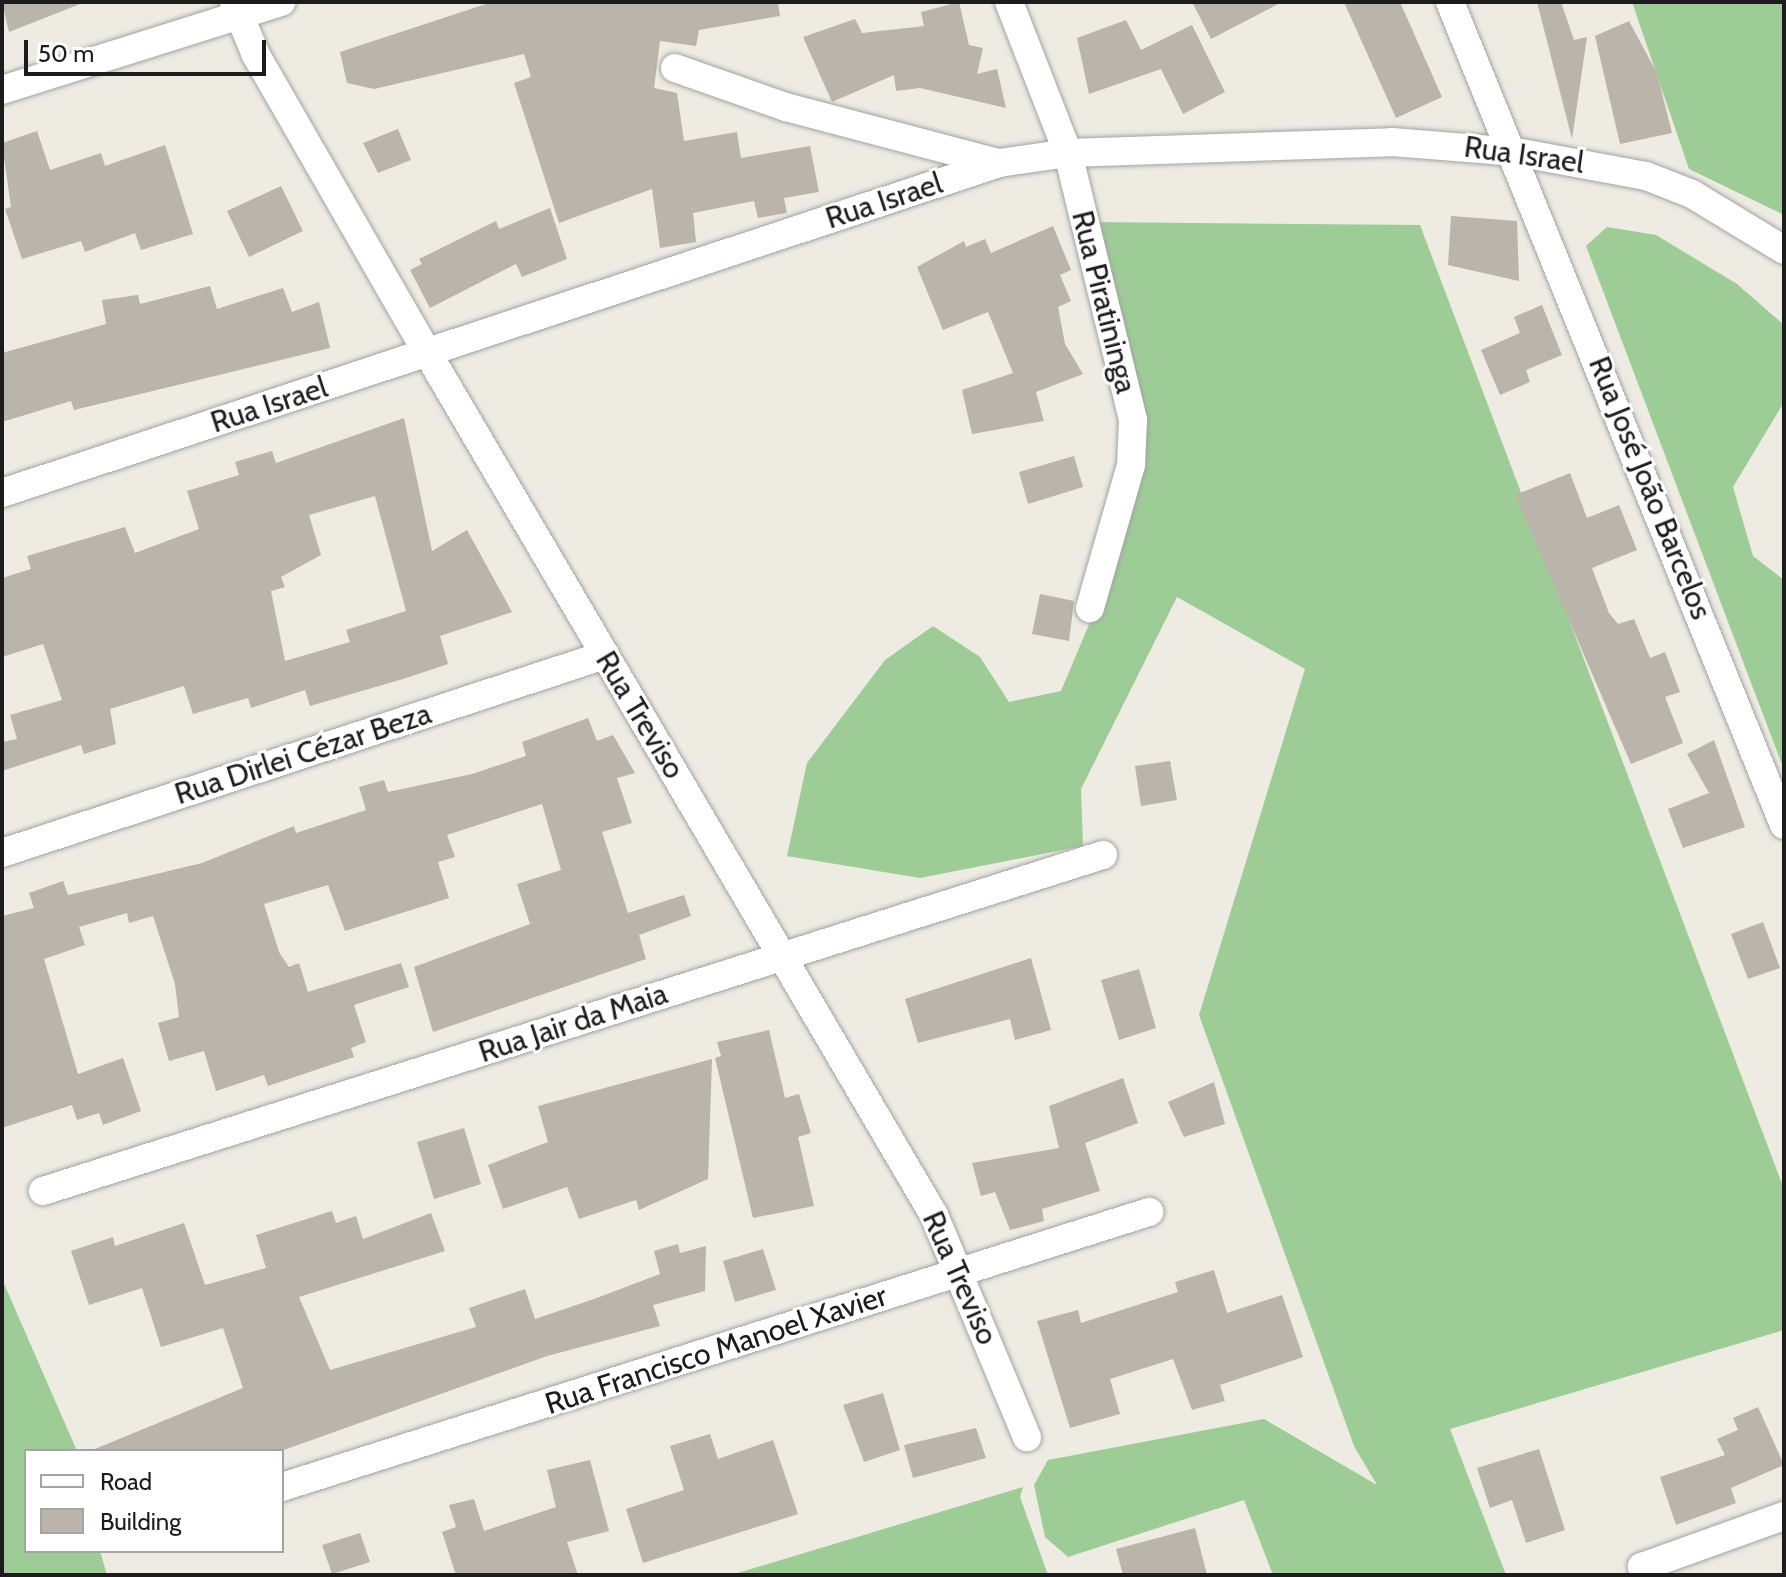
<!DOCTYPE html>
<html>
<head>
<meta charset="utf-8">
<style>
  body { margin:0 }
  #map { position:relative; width:1786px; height:1577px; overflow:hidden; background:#edebe2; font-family:Cabin,sans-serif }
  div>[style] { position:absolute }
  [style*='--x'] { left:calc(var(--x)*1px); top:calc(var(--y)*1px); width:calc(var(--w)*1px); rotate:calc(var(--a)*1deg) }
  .forest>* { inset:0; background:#9ecc97 }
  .building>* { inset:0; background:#bab4ab }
  .roads { filter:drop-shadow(0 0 2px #a3a3a3) drop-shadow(0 0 2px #a3a3a3) }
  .minor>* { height:28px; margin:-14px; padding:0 14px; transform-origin:14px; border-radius:14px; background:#fff }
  span { translate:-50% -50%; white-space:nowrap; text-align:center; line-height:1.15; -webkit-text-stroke:6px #fff; paint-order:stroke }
  .street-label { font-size:30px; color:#1c1c1c }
  .frame { position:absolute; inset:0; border:4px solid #1c1c1c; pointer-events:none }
  .legend { position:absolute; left:24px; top:1449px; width:260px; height:104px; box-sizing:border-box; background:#fff; border:2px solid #a4a4a4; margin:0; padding:10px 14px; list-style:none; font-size:24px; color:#1c1c1c }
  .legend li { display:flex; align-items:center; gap:16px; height:40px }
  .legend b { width:40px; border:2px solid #a4a4a4 }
  .scale { position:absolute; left:24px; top:40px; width:242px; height:36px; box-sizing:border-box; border:4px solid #1c1c1c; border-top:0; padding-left:10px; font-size:24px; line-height:28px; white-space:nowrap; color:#1c1c1c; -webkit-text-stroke:6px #fff; paint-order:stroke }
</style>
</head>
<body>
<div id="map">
  <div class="forest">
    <div style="clip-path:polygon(1632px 2px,1784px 2px,1784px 215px,1689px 169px)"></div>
    <div style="clip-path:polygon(1089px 222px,1420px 225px,1784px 1189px,1784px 1330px,1450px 1429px,1506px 1575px,1273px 1575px,1244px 1500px,1068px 1557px,1045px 1537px,1034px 1485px,1048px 1460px,1264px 1419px,1377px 1485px,1354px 1446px,1199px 1015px,1305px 669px,1177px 597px,1081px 789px,1083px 846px,920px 878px,787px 856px,807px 763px,885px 660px,933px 626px,980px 657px,1009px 702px,1061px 691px,1096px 608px,1140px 461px)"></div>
    <div style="clip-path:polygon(1607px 227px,1656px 235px,1737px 284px,1784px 325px,1784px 402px,1733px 487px,1753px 556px,1784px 580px,1784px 770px,1586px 246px)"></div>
    <div style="clip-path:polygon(2px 1279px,77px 1451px,26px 1451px,26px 1551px,100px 1551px,107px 1575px,2px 1575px)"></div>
    <div style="clip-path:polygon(1023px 1487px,1020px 1497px,1048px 1575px,731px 1575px)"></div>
  </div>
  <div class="building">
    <div style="clip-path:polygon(2px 2px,80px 2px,80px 4px,9px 32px)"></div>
    <div style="clip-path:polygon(492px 2px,778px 2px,780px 16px,699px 30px,696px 46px,660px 41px,654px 88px,677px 93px,684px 141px,737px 132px,741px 158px,810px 146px,819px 192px,784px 198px,787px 213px,758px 218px,754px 201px,693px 213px,696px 242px,660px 248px,652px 189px,559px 223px,514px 83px,531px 77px,524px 54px,374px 89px,347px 83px,340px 52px)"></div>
    <div style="clip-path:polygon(959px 2px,969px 45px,983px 48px,977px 74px,997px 69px,1006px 108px,920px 88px,896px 91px,894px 75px,832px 102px,803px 37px,855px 19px,862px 33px,924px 26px,921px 12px)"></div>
    <div style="clip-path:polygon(1192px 2px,1282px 2px,1211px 39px)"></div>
    <div style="clip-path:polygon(1344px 2px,1400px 2px,1442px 97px,1396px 118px)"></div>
    <div style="clip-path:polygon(1537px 2px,1561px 2px,1574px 40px,1587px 37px,1572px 139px)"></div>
    <div style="clip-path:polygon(1126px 20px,1141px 50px,1192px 25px,1225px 92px,1183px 114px,1161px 69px,1089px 94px,1077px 38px)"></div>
    <div style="clip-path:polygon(1629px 21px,1657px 73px,1672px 133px,1620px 144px,1595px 36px)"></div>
    <div style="clip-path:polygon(398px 129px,411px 160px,378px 173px,363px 143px)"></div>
    <div style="clip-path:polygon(37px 131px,50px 170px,101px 153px,105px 166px,165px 145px,193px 234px,141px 250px,135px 233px,85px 252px,81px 241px,22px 259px,5px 209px,11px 207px,2px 143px)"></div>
    <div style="clip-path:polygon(281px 186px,303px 231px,249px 257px,227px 211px)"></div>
    <div style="clip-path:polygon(550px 208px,567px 259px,522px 277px,516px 264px,430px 308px,410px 270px,422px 264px,419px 259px,496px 221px,499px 229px)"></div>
    <div style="clip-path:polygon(1451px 216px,1517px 221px,1519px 281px,1448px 265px)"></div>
    <div style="clip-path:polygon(1053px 226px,1071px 270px,1060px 275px,1071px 301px,1058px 307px,1065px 344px,1083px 374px,1036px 392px,1044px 421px,972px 434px,962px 390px,1013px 373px,988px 312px,943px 330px,917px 267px,964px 241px,966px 247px,985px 239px,991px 253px)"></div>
    <div style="clip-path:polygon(210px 286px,217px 309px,283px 288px,292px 312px,319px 302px,330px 348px,74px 410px,71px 401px,2px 422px,2px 353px,106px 324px,102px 300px,138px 295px,140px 304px)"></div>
    <div style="clip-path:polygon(1542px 305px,1562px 355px,1526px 370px,1530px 382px,1500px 395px,1481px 350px,1520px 333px,1514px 317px)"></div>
    <div style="clip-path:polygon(evenodd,404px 418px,432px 551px,467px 530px,512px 612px,440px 636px,448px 664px,403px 679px,310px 706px,305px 690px,251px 708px,248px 698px,193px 714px,184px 686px,110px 709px,116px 744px,84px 754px,81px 745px,2px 771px,2px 742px,17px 739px,10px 715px,62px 700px,43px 644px,2px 657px,2px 578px,31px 569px,27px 556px,125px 527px,135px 553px,199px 529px,187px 491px,239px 475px,235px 462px,272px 451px,276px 463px,404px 418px,375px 496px,406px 611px,346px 630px,350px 642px,285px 661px,271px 591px,285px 587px,281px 577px,321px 555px,309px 515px,375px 496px)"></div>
    <div style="clip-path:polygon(1074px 456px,1083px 487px,1028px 504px,1019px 472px)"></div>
    <div style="clip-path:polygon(1570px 473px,1587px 518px,1619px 505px,1637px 550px,1592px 568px,1609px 613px,1618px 624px,1634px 619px,1650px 658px,1665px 652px,1680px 692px,1665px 697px,1683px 743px,1631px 764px,1515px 495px)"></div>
    <div style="clip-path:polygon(1040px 594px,1074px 601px,1069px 641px,1032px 634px)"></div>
    <div style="clip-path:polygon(588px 718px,597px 741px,613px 735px,635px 773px,617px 778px,632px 823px,602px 832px,628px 913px,684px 895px,691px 916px,639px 935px,646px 959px,433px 1032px,414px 967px,530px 924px,517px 884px,561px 870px,542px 804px,447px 835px,455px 857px,438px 862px,449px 898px,345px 931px,328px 885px,264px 904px,279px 952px,289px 967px,299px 963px,308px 992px,401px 963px,409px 987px,354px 1005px,366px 1042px,351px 1048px,354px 1057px,268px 1086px,264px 1075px,216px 1091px,204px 1051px,169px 1061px,158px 1023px,179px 1017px,175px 984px,153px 916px,129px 923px,127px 913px,79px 927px,85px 945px,44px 959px,78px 1074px,123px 1058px,141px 1111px,103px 1125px,99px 1113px,77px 1120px,72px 1105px,2px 1128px,2px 916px,34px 908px,29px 893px,63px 881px,68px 895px,202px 863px,294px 826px,296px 833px,366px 810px,359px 787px,384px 780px,388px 792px,472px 774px,526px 756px,522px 742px)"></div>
    <div style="clip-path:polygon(1714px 740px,1745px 827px,1683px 848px,1668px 809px,1709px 793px,1687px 754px)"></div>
    <div style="clip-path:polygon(1170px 761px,1177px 800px,1141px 806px,1135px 766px)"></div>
    <div style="clip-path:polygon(1763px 922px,1780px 968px,1748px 979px,1731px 934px)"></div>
    <div style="clip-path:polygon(1031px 958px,1051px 1030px,1015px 1040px,1010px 1019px,918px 1043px,905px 999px)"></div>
    <div style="clip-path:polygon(1139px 969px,1156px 1028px,1119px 1040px,1101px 980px)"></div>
    <div style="clip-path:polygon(769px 1030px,785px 1098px,799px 1094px,811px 1133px,798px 1137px,814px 1206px,753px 1218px,715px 1058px,721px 1056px,717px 1042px)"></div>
    <div style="clip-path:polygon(712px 1059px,708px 1179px,639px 1210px,636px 1200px,579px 1219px,567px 1187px,503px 1209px,488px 1165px,548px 1142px,538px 1106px)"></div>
    <div style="clip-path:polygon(1123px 1078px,1138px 1123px,1085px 1143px,1100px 1191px,1042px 1209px,1044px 1221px,1010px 1230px,995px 1192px,981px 1196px,972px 1163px,1059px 1148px,1049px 1106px)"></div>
    <div style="clip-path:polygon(1214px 1082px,1225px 1124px,1184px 1137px,1168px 1102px)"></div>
    <div style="clip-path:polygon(464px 1128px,481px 1184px,434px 1199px,417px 1142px)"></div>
    <div style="clip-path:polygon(332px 1211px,336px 1223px,356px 1216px,363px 1239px,431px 1213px,445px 1251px,299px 1297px,330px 1370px,476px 1327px,469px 1308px,525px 1289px,535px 1319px,594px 1299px,660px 1274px,654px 1251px,678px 1244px,680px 1253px,706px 1246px,705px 1291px,653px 1305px,660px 1326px,547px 1356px,281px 1451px,90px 1451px,243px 1388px,223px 1328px,161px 1347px,142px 1288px,89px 1305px,71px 1251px,113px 1237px,115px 1246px,184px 1223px,205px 1285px,266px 1268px,256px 1235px)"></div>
    <div style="clip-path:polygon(763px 1249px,776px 1290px,735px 1302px,723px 1261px)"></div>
    <div style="clip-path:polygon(1214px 1270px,1227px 1313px,1282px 1295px,1303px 1357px,1220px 1385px,1225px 1401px,1192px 1410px,1173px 1359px,1110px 1379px,1120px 1414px,1070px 1428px,1037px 1321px,1078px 1310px,1081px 1323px,1178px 1292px,1175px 1282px)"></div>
    <div style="clip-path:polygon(883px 1393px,900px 1450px,864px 1462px,843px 1405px)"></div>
    <div style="clip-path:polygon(1758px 1407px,1784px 1465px,1731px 1488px,1736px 1503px,1676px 1525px,1660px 1477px,1725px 1455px,1717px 1439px,1738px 1430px,1733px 1418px)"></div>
    <div style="clip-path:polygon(976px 1428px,986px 1458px,913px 1478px,904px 1445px)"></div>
    <div style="clip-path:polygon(710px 1434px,718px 1459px,773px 1440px,798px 1514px,643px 1563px,626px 1509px,684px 1490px,670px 1446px)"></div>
    <div style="clip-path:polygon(1539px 1449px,1565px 1530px,1526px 1543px,1512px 1500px,1490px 1508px,1477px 1468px)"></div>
    <div style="clip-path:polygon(590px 1460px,609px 1531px,567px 1542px,578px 1575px,456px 1575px,442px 1532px,456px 1527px,449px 1505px,474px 1499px,484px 1531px,556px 1507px,547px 1470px)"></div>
    <div style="clip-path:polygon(1195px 1528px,1207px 1575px,1123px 1575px,1116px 1549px)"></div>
    <div style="clip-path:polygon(360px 1533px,370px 1562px,332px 1574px,322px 1545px)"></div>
  </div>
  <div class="roads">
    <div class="minor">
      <div style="--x:234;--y:2;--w:57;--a:67.5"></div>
      <div style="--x:256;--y:55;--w:343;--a:60.1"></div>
      <div style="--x:427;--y:352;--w:1001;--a:59.57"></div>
      <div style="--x:934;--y:1215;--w:241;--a:67.3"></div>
      <div style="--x:1009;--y:2;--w:162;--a:68.7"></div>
      <div style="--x:1068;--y:153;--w:275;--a:76.3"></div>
      <div style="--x:1133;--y:420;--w:45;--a:92.5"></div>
      <div style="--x:1131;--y:465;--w:149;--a:106"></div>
      <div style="--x:1450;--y:2;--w:888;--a:67.91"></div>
      <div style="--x:675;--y:68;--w:118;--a:19.4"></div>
      <div style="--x:786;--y:107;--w:219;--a:14.8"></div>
      <div style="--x:2;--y:90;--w:293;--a:-17.5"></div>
      <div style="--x:2;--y:493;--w:1050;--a:-18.31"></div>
      <div style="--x:999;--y:163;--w:70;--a:-8.2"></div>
      <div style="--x:1068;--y:153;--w:324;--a:-1.9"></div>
      <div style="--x:1392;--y:142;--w:124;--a:4.6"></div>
      <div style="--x:1516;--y:152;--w:132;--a:10.5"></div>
      <div style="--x:1646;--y:176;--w:49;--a:21.4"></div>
      <div style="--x:1692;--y:194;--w:108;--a:31.3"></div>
      <div style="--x:2;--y:853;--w:635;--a:-18.18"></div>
      <div style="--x:43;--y:1191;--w:1112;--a:-17.59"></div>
      <div style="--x:282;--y:1487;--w:910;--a:-17.6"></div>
      <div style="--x:1645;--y:1575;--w:9;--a:-111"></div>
      <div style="--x:1642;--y:1567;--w:151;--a:-19.8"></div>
    </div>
  </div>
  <div class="street-label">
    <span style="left:1524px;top:155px;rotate:8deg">Rua Israel</span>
    <span style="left:884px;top:201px;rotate:-18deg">Rua Israel</span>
    <span style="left:1104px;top:302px;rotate:76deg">Rua Piratininga</span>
    <span style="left:269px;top:405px;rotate:-18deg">Rua Israel</span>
    <span style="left:1650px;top:488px;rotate:68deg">Rua José João Barcelos</span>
    <span style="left:640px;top:715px;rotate:59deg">Rua Treviso</span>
    <span style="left:303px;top:754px;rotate:-18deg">Rua Dirlei Cézar Beza</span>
    <span style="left:573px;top:1023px;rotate:-18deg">Rua Jair da Maia</span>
    <span style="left:960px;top:1278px;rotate:66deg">Rua Treviso</span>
    <span style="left:716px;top:1350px;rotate:-18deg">Rua Francisco Manoel Xavier</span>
  </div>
  <div class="frame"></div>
  <ul class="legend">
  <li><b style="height:10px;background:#fff"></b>Road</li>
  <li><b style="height:22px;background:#bab4ab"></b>Building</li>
  </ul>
  <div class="scale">50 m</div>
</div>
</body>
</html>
